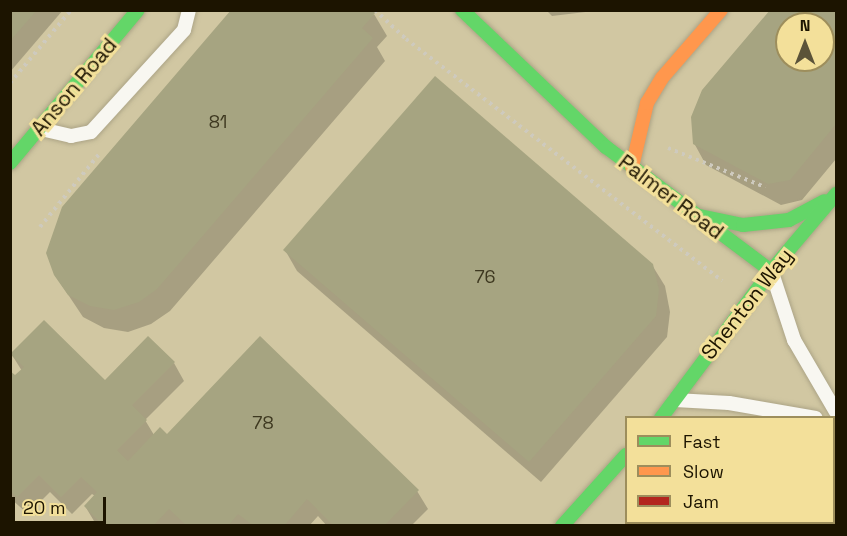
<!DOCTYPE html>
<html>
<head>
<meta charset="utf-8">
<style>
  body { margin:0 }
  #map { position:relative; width:847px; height:536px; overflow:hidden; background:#d1c7a2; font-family:"Space Grotesk",sans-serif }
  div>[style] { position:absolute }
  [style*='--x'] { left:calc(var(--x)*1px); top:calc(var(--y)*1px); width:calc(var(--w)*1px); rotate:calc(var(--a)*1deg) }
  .shadow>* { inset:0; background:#0003 }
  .building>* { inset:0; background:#a6a481 }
  .path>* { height:4px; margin-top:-2px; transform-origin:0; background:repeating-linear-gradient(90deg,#cecabe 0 3px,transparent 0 7.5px) }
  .roads { filter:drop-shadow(0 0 2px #aca486) drop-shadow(0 0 2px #aca486) }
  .lane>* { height:14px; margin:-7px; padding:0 7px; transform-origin:7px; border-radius:7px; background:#f8f7f1 }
  .fast>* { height:14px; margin:-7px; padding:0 7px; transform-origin:7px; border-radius:7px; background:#63d668 }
  .slow>* { height:14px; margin:-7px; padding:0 7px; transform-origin:7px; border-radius:7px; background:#ff974d }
  .jam>* { height:14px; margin:-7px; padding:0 7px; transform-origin:7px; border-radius:7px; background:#b3261e }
  span { translate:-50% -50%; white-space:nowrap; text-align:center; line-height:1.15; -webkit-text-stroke:6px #f3e09a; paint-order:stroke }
  .number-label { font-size:18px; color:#3e3820 }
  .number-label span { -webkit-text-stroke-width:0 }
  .street-label { font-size:21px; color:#1c1400 }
  .frame { position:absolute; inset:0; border:12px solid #1c1400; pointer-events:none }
  .legend { position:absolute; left:625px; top:416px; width:210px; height:108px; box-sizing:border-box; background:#f3e09a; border:2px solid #9d8e5c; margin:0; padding:8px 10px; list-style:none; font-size:18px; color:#1c1400 }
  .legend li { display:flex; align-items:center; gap:12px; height:30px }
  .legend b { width:30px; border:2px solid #9d8e5c }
  .north { position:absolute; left:775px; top:12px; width:60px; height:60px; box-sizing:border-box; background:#f3e09a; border:2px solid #9d8e5c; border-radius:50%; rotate:0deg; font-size:16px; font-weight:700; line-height:24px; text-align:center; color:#1c1400 }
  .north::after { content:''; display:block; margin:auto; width:21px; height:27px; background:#5b5339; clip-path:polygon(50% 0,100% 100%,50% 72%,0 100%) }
  .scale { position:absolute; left:12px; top:497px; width:94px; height:27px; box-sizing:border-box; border:3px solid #1c1400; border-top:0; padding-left:8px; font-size:18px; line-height:21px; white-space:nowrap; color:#1c1400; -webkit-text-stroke:4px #f3e09a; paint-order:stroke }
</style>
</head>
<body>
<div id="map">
  <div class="shadow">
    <div style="clip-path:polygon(10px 10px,63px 10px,10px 72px)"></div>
    <div style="clip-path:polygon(546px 10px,602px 10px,552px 16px)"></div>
    <div style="clip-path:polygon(evenodd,772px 10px,836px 10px,836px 159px,802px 200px,781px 205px,706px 165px,694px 143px,772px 10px,787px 24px,823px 24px,823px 60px,787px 60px,787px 24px)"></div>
    <div style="clip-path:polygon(374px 14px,387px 36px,377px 47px,385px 61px,170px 311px,151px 324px,128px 332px,104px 328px,83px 317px,55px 275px)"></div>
    <div style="clip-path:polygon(285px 250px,652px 265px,665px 286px,670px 312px,667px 337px,541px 482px,297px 271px)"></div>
    <div style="clip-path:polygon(12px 355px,105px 382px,174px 363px,184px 381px,145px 420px,154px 435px,417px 491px,428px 509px,411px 526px,327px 526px,318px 516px,309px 526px,97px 526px,85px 506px,95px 496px,92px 494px,72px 514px,50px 492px,28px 514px,10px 498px,10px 373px,15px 378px,22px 371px)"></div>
  </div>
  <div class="building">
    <div style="clip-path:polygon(10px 10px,37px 10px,10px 41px)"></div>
    <div style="clip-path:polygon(231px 10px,373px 10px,375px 13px,362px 28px,373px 38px,157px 289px,139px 302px,114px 310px,90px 306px,68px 295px,54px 275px,46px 253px,62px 207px)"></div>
    <div style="clip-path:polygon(evenodd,770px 10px,836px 10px,836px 124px,790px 180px,768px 184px,693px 144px,691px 117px,702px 90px,770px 10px,787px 24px,823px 24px,823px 60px,787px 60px,787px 24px)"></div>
    <div style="clip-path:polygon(435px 76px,653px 264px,659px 290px,656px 316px,529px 462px,283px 250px)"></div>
    <div style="clip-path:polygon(44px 320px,105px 380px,148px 336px,175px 362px,132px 405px,147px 420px,117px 450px,128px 461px,160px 427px,167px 434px,260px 336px,419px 490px,384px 526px,334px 526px,307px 499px,284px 526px,254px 526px,238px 514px,228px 526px,187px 526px,169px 509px,153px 526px,104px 526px,84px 506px,97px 492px,81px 477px,61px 497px,39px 475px,17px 497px,10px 491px,10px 371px,15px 375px,24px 367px,10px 354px)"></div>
  </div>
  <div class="path">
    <div style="--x:375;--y:10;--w:42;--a:43.1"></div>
    <div style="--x:406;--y:39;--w:398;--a:37.4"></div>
    <div style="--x:10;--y:83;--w:95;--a:-50.1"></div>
    <div style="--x:668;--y:148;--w:105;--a:21.9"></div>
    <div style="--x:40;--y:227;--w:95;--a:-51"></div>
    <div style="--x:834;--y:466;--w:3;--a:45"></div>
    <div style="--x:647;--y:526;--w:6;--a:-45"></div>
  </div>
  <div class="roads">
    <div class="lane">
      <div style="--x:41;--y:129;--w:31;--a:13"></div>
      <div style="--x:71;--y:136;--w:20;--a:-11"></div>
      <div style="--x:91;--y:132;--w:138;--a:-47.6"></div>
      <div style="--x:184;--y:30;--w:21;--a:-76"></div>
      <div style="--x:772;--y:273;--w:71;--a:71.8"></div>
      <div style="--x:794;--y:340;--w:83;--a:59.7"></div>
      <div style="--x:675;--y:400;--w:54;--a:3.2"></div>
      <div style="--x:729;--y:403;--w:88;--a:9.8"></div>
    </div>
    <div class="fast">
      <div style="--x:462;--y:10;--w:199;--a:43.6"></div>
      <div style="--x:606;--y:147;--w:206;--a:36.9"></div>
      <div style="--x:10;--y:163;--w:199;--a:-50.1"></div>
      <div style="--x:695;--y:215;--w:49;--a:11.8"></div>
      <div style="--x:743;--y:225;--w:46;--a:-6.2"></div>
      <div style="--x:789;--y:220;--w:40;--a:-28"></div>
      <div style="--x:661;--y:418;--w:184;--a:-53.2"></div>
      <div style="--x:771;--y:271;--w:101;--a:-49.8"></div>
      <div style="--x:562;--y:526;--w:96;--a:-48"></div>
    </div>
    <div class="slow">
      <div style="--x:632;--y:167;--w:66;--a:-76.8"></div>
      <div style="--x:647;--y:103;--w:29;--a:-59"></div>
      <div style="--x:662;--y:78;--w:90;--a:-49.1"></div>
    </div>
    <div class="jam">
      <div style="--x:693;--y:522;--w:4;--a:76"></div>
    </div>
  </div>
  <div class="number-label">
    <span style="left:218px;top:122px">81</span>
    <span style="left:485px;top:277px">76</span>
    <span style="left:263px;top:423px">78</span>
  </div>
  <div class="street-label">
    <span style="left:74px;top:87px;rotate:-50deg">Anson Road</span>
    <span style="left:671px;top:197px;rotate:37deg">Palmer Road</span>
    <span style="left:747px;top:304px;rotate:-52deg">Shenton Way</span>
  </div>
  <div class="frame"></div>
  <ul class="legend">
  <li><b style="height:8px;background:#63d668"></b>Fast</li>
  <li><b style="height:8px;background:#ff974d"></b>Slow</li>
  <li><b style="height:8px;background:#b3261e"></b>Jam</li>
  </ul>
  <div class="north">N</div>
  <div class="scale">20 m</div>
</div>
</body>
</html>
